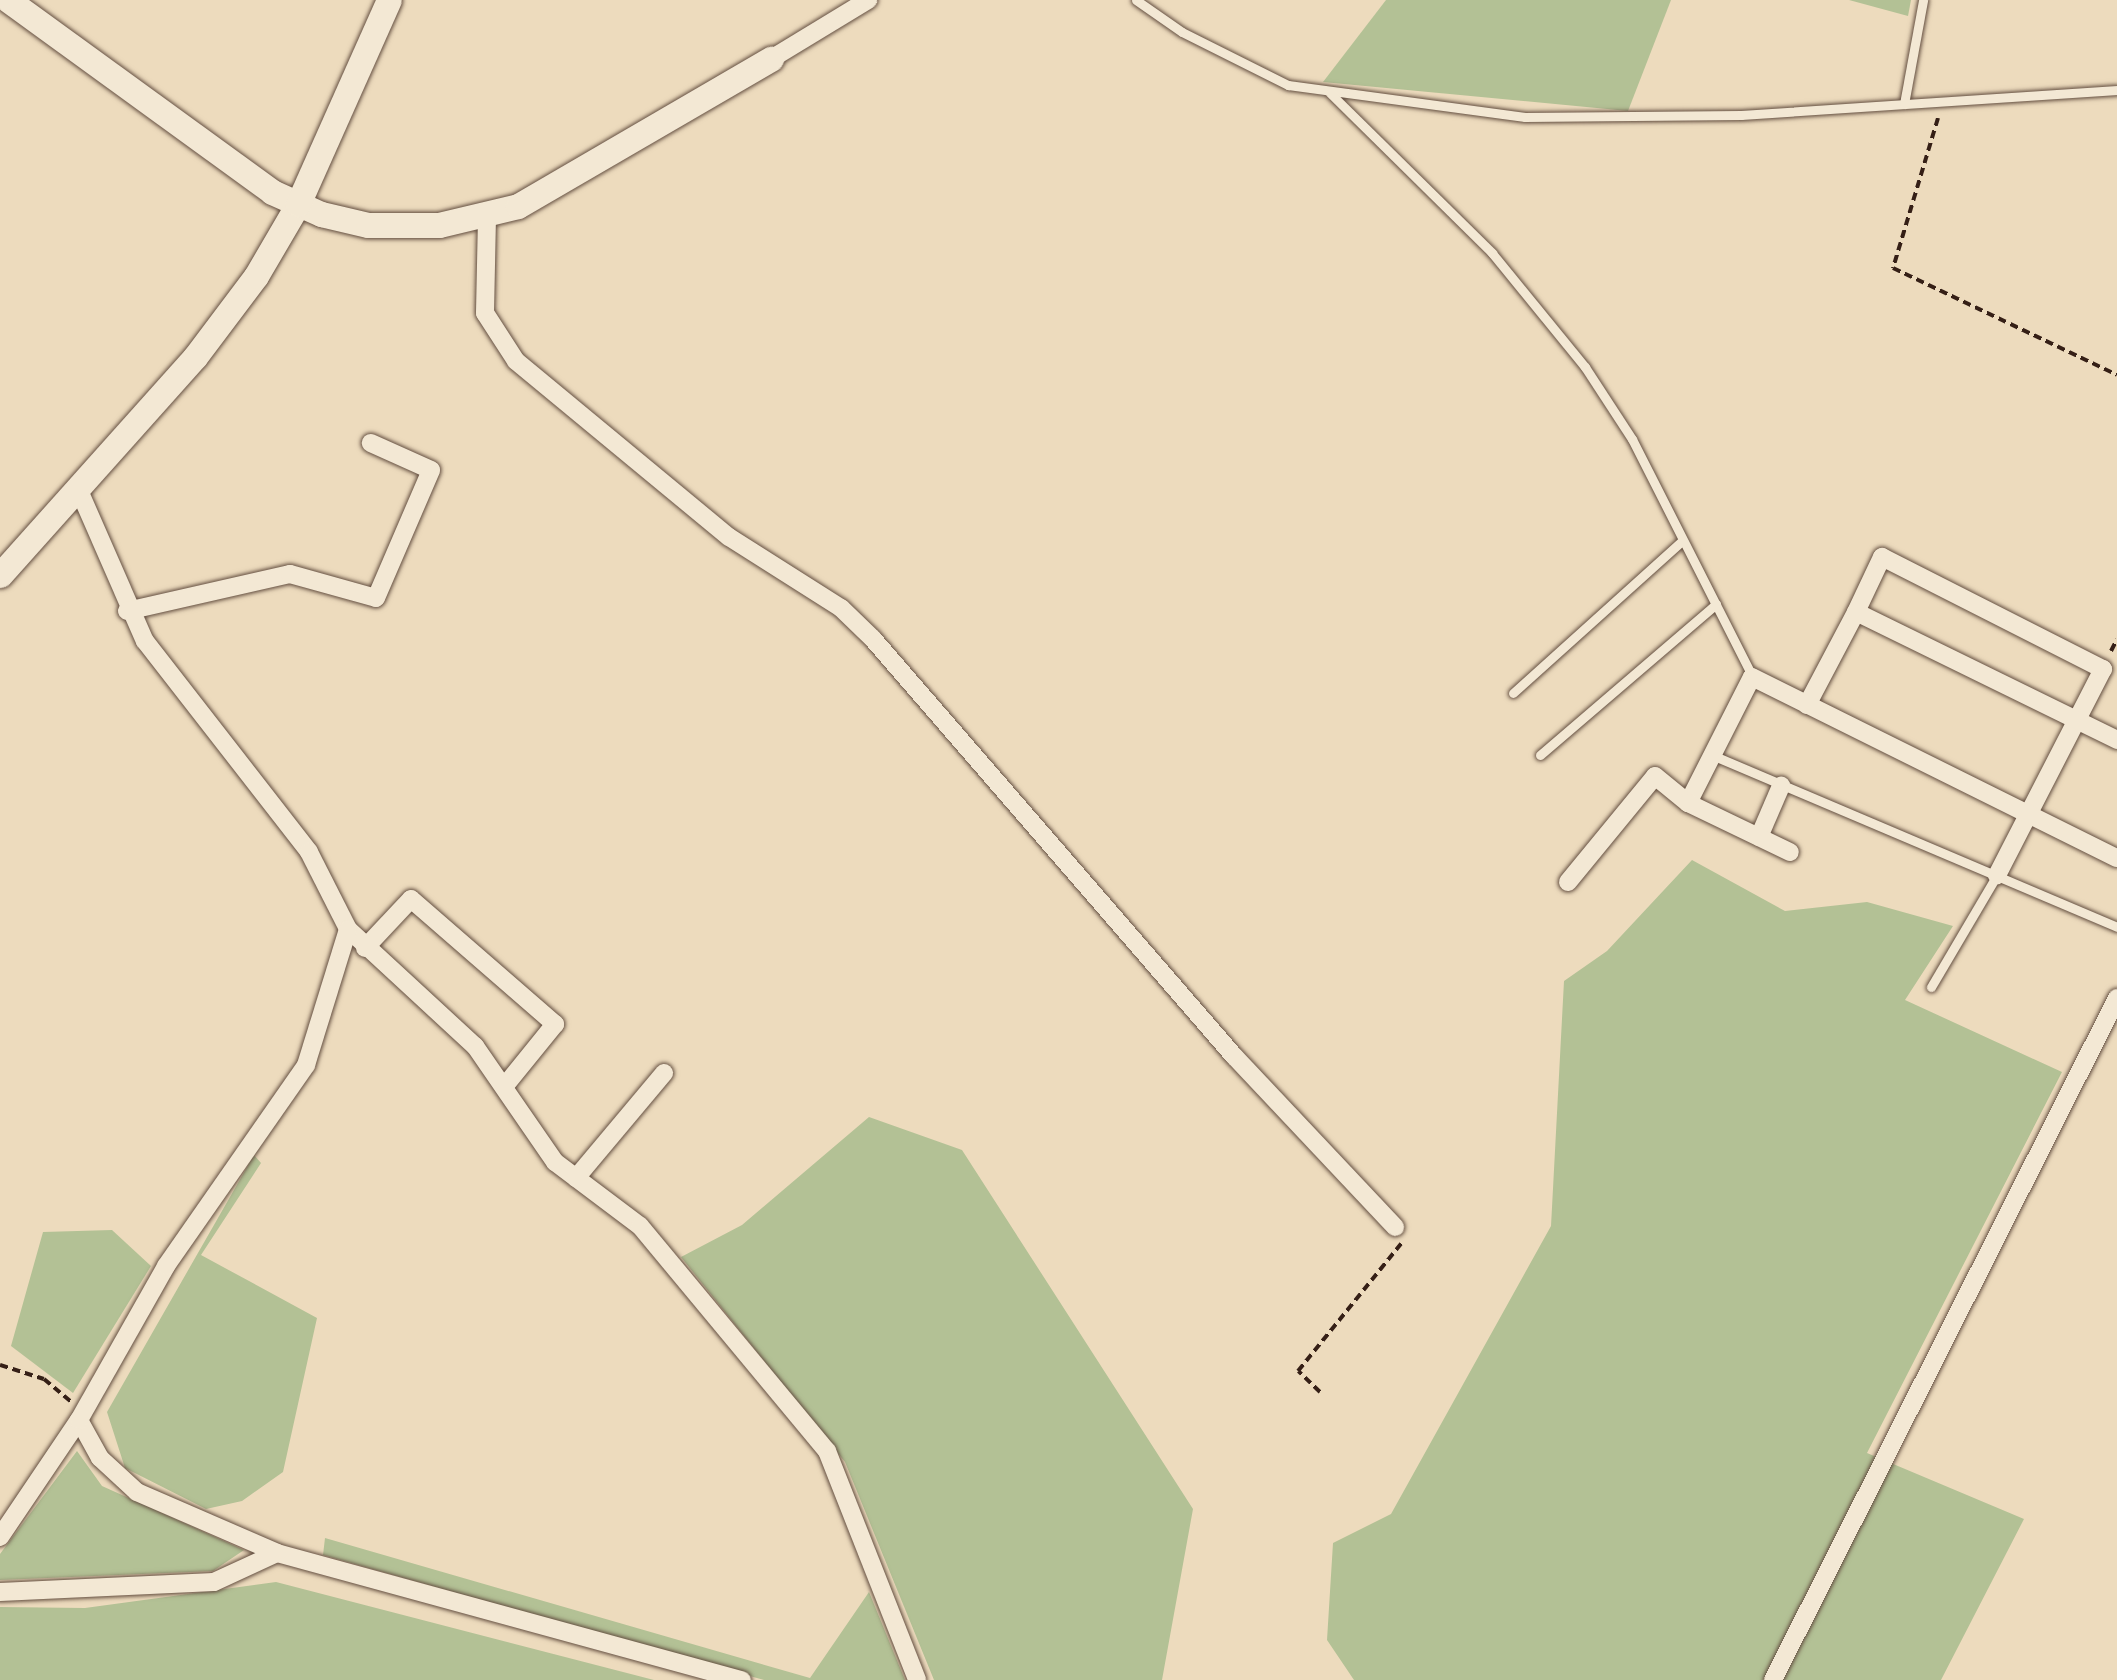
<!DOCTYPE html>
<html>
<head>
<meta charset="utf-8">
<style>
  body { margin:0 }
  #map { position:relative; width:2117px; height:1680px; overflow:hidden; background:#eddbbd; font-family:Alegreya,serif }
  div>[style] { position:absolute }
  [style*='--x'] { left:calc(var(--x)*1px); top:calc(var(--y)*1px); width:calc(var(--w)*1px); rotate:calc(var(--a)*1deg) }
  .green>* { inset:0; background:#b3c195 }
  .path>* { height:4px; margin-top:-2px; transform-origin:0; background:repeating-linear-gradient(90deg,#351f16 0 8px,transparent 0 13px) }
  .roads { filter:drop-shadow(0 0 2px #634e40) drop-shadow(0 0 2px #634e40) }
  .lane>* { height:9px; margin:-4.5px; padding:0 4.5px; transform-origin:4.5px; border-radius:4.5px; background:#f3e8d4 }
  .street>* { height:18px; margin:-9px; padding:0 9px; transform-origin:9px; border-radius:9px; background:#f3e8d4 }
  .secondary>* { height:25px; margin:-12.5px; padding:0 12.5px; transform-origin:12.5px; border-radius:12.5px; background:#f3e8d4 }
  span { translate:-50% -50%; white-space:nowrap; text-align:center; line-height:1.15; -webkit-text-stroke:8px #f3e8d4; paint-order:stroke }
</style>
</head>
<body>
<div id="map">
  <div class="green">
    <div style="clip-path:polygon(1386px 0,1671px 0,1628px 111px,1323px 82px)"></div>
    <div style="clip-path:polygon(1849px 0,1911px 0,1908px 16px)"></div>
    <div style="clip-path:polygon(1692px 860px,1785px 911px,1867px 902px,1953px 926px,1905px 1000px,2062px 1072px,1867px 1453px,2024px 1519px,1941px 1680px,1354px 1680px,1327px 1640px,1333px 1543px,1391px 1514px,1551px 1226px,1564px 981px,1607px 951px)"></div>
    <div style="clip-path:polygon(869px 1117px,962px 1150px,1193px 1509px,1162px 1680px,934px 1680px,845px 1462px,681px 1257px,742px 1225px)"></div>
    <div style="clip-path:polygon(254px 1155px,261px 1163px,201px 1255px,317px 1318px,283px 1472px,242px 1501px,206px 1509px,125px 1468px,107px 1412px)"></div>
    <div style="clip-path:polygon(112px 1230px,151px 1266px,73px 1393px,11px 1346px,43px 1232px)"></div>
    <div style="clip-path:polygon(77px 1451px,102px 1486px,244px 1550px,213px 1571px,0 1580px,0 1554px)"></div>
    <div style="clip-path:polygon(325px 1538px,810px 1678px,869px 1592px,905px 1680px,764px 1680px,323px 1555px)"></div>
    <div style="clip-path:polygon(276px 1582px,654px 1680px,0 1680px,0 1607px,85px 1608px)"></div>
  </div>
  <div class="path">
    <div style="--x:1938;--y:118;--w:157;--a:106.7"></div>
    <div style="--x:1893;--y:268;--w:248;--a:25.5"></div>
    <div style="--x:2111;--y:651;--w:13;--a:-63"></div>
    <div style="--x:0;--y:1365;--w:46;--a:17.7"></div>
    <div style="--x:44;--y:1379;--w:35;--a:40"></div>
    <div style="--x:1320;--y:1392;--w:30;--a:-136"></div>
    <div style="--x:1298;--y:1371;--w:164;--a:-51"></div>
  </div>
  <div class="roads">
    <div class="lane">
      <div style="--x:1136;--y:0;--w:56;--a:34.8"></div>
      <div style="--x:1182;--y:32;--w:119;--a:26.6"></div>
      <div style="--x:1288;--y:85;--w:239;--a:7.7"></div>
      <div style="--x:1525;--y:117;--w:216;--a:-0.5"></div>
      <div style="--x:1741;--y:115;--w:377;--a:-3.8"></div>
      <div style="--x:1330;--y:93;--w:228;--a:44.6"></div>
      <div style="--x:1492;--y:253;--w:147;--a:50.8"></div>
      <div style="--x:1585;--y:367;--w:86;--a:56.9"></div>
      <div style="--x:1632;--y:439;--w:266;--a:63.1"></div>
      <div style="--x:1904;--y:104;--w:106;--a:-79.6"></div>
      <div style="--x:1513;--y:693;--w:227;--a:-42"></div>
      <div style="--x:1540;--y:755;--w:232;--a:-40.6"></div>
      <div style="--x:1712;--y:755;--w:440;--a:23"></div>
      <div style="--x:1931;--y:987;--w:130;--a:-59.5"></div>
    </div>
    <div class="street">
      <div style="--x:771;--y:59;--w:114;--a:-31.3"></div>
      <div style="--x:487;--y:217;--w:96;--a:91.2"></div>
      <div style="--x:485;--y:313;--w:57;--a:57.1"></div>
      <div style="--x:516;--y:361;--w:276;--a:39.6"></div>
      <div style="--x:729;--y:537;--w:133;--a:32.4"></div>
      <div style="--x:841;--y:608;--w:45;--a:44.1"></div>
      <div style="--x:873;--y:639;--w:552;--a:49.12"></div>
      <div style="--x:1234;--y:1056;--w:235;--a:46.7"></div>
      <div style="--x:78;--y:488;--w:167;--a:66.4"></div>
      <div style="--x:145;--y:641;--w:267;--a:52.1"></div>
      <div style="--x:309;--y:852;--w:86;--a:63.1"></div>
      <div style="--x:348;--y:929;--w:173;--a:42.7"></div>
      <div style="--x:475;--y:1046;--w:141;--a:55.4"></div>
      <div style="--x:555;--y:1162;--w:106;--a:37"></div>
      <div style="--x:640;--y:1226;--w:293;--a:50.3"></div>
      <div style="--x:827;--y:1451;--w:246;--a:68.5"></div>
      <div style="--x:127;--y:611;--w:167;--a:-12.8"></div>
      <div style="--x:290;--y:574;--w:89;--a:15.6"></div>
      <div style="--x:376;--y:598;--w:139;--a:-66.7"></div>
      <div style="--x:431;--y:470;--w:66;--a:-155.8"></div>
      <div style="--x:1856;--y:612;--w:61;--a:-64.7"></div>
      <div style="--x:1882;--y:557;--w:248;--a:26.9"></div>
      <div style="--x:2103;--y:669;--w:232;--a:117.2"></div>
      <div style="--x:1807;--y:705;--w:105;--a:-62.2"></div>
      <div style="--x:1856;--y:612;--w:291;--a:26.1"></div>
      <div style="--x:1688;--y:803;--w:141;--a:-63.1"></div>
      <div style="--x:1752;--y:677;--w:407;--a:26.4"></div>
      <div style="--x:1759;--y:837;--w:56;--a:-66.7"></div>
      <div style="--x:1568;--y:882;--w:137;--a:-50.6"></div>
      <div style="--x:1655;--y:776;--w:43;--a:39.3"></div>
      <div style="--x:1688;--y:803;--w:113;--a:25.7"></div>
      <div style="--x:365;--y:948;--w:67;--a:-46.8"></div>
      <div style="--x:411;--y:899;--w:191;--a:41"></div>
      <div style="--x:555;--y:1024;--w:81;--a:129"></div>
      <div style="--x:576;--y:1178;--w:137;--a:-50"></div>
      <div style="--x:79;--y:1420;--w:43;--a:61.1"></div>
      <div style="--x:100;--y:1458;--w:50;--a:42.6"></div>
      <div style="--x:137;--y:1492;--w:153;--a:23.5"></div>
      <div style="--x:277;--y:1553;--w:482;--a:15.3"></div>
      <div style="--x:0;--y:1537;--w:141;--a:-56"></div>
      <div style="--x:79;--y:1420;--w:177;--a:-60.5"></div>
      <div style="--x:166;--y:1266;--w:245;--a:-55.1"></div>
      <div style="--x:306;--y:1065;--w:142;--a:-72.8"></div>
      <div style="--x:0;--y:1592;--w:214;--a:-2.7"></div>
      <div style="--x:214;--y:1582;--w:69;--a:-24.7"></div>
      <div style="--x:1773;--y:1680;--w:764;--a:-63.23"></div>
    </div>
    <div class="secondary">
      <div style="--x:8;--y:0;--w:326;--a:36"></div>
      <div style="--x:272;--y:192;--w:54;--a:24.2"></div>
      <div style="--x:321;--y:214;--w:48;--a:13.2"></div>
      <div style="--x:368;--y:225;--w:71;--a:0"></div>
      <div style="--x:439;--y:225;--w:81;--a:-13.5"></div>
      <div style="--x:518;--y:206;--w:293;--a:-30.2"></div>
      <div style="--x:0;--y:575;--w:292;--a:-48.2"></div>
      <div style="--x:195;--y:357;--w:101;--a:-53"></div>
      <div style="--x:256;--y:276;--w:83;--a:-59.7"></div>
      <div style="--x:298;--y:204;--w:223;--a:-66"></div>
    </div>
  </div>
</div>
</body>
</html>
